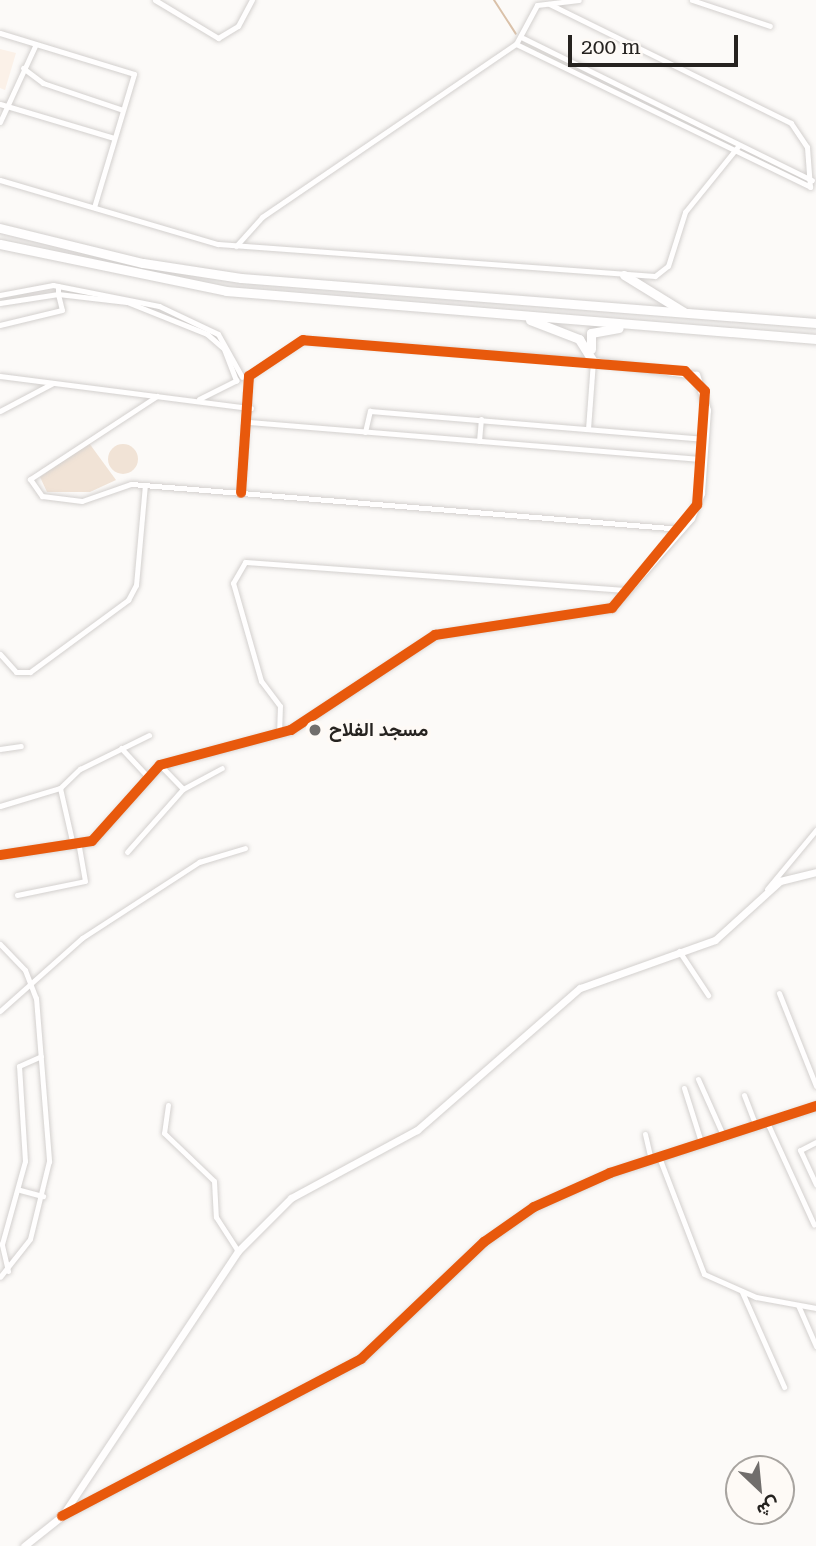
<!DOCTYPE html>
<html>
<head>
<meta charset="utf-8">
<style>
  body { margin:0 }
  #map { position:relative; width:816px; height:1546px; overflow:hidden; background:#fcfaf8; font-family:"Roboto Serif",Vazirmatn,serif }
  div>[style] { position:absolute }
  [style*='--x'] { left:calc(var(--x)*1px); top:calc(var(--y)*1px); width:calc(var(--w)*1px); rotate:calc(var(--a)*1deg) }
  .built>* { inset:0; background:#fbf1e8 }
  .green>* { inset:0; background:#f1e3d6 }
  .round { border-radius:50% }
  .stream>* { height:2px; margin:-1px; padding:0 1px; transform-origin:1px; border-radius:1px; background:#dac1a9 }
  .roads { filter:drop-shadow(0 0 2px #d3d0ce) drop-shadow(0 0 2px #d3d0ce) }
  .street>* { height:5px; margin:-2.5px; padding:0 2.5px; transform-origin:2.5px; border-radius:2.5px; background:#fffefe }
  .secondary>* { height:7px; margin:-3.5px; padding:0 3.5px; transform-origin:3.5px; border-radius:3.5px; background:#fffefe }
  .highway>* { height:9px; margin:-4.5px; padding:0 4.5px; transform-origin:4.5px; border-radius:4.5px; background:#fffefe }
  .cycleway>* { height:10px; margin:-5px; padding:0 5px; transform-origin:5px; border-radius:5px; background:#e8590c }
  .dots>* { width:19px; height:19px; translate:-50% -50%; box-sizing:border-box; border:4px solid #fefaf6; border-radius:50% }
  span { translate:-50% -50%; white-space:nowrap; text-align:center; line-height:1.15; -webkit-text-stroke:7px #fefaf6; paint-order:stroke }
  .poi-label { font-size:19px; color:#262320; font-weight:700 }
  .left { translate:0 -50%; text-align:left }
  .north { position:absolute; left:725px; top:1455px; width:70px; height:70px; box-sizing:border-box; background:#fefaf6; border:2px solid #a8a4a0; border-radius:50%; rotate:154deg; font-size:19px; font-weight:700; line-height:28px; text-align:center; color:#262320 }
  .north::after { content:''; display:block; margin:auto; width:24px; height:32px; background:#716e6c; clip-path:polygon(50% 0,100% 100%,50% 72%,0 100%) }
  .scale { position:absolute; left:568px; top:35px; width:170px; height:32px; box-sizing:border-box; border:4px solid #262320; border-top:0; padding-left:9px; font-size:21px; line-height:24px; white-space:nowrap; color:#262320; -webkit-text-stroke:5px #fefaf6; paint-order:stroke }
</style>
</head>
<body>
<div id="map">
  <div class="built">
    <div style="clip-path:polygon(0 49px,16px 53px,5px 90px,0 88px)"></div>
  </div>
  <div class="green">
    <div style="clip-path:polygon(89px 443px,116px 480px,90px 492px,47px 492px,40px 477px)"></div>
    <div class="round" style="left:108px;top:444px;width:30px;height:30px"></div>
  </div>
  <div class="stream">
    <div style="--x:494;--y:0;--w:40;--a:57.1"></div>
  </div>
  <div class="roads">
    <div class="street">
      <div style="--x:155;--y:0;--w:74;--a:31.1"></div>
      <div style="--x:218;--y:38;--w:23;--a:-31"></div>
      <div style="--x:238;--y:26;--w:30;--a:-62"></div>
      <div style="--x:692;--y:0;--w:82;--a:18.4"></div>
      <div style="--x:0;--y:33;--w:140;--a:17"></div>
      <div style="--x:134;--y:74;--w:139;--a:106.7"></div>
      <div style="--x:523;--y:38;--w:322;--a:26.2"></div>
      <div style="--x:516;--y:44;--w:327;--a:25.9"></div>
      <div style="--x:810;--y:187;--w:40;--a:-94.3"></div>
      <div style="--x:807;--y:147;--w:29;--a:-124"></div>
      <div style="--x:791;--y:123;--w:270;--a:-153.8"></div>
      <div style="--x:23;--y:68;--w:25;--a:37"></div>
      <div style="--x:43;--y:83;--w:84;--a:18.6"></div>
      <div style="--x:0;--y:104;--w:119;--a:16.6"></div>
      <div style="--x:0;--y:122;--w:84;--a:-65.3"></div>
      <div style="--x:0;--y:180;--w:227;--a:16.4"></div>
      <div style="--x:218;--y:244;--w:438;--a:4.2"></div>
      <div style="--x:655;--y:276;--w:16;--a:-38"></div>
      <div style="--x:668;--y:266;--w:57;--a:-72.5"></div>
      <div style="--x:685;--y:212;--w:86;--a:-51.1"></div>
      <div style="--x:236;--y:246;--w:39;--a:-48"></div>
      <div style="--x:262;--y:217;--w:307;--a:-34.3"></div>
      <div style="--x:516;--y:44;--w:44;--a:-61.7"></div>
      <div style="--x:537;--y:5;--w:42;--a:-6.8"></div>
      <div style="--x:58;--y:286;--w:8;--a:90"></div>
      <div style="--x:58;--y:294;--w:69;--a:6.6"></div>
      <div style="--x:127;--y:302;--w:86;--a:21.8"></div>
      <div style="--x:207;--y:334;--w:23;--a:41"></div>
      <div style="--x:224;--y:349;--w:34;--a:69"></div>
      <div style="--x:0;--y:295;--w:54;--a:-10.7"></div>
      <div style="--x:53;--y:285;--w:108;--a:11.2"></div>
      <div style="--x:159;--y:306;--w:65;--a:25.4"></div>
      <div style="--x:218;--y:334;--w:49;--a:60.8"></div>
      <div style="--x:0;--y:303;--w:59;--a:-8.8"></div>
      <div style="--x:58;--y:294;--w:16;--a:76"></div>
      <div style="--x:62;--y:310;--w:64;--a:166.4"></div>
      <div style="--x:0;--y:376;--w:253;--a:7.3"></div>
      <div style="--x:157;--y:396;--w:152;--a:146.8"></div>
      <div style="--x:30;--y:479;--w:21;--a:55"></div>
      <div style="--x:42;--y:496;--w:40;--a:7.1"></div>
      <div style="--x:82;--y:501;--w:52;--a:-19.1"></div>
      <div style="--x:131;--y:484;--w:553;--a:4.67"></div>
      <div style="--x:199;--y:399;--w:42;--a:-26.6"></div>
      <div style="--x:0;--y:411;--w:60;--a:-27.8"></div>
      <div style="--x:249;--y:422;--w:456;--a:4.7"></div>
      <div style="--x:365;--y:432;--w:22;--a:-77"></div>
      <div style="--x:370;--y:411;--w:336;--a:4.8"></div>
      <div style="--x:479;--y:441;--w:22;--a:-85"></div>
      <div style="--x:241;--y:493;--w:117;--a:-86.1"></div>
      <div style="--x:249;--y:376;--w:65;--a:-33.7"></div>
      <div style="--x:303;--y:340;--w:291;--a:4.1"></div>
      <div style="--x:593;--y:361;--w:68;--a:94.2"></div>
      <div style="--x:0;--y:654;--w:24;--a:48"></div>
      <div style="--x:16;--y:672;--w:14;--a:0"></div>
      <div style="--x:30;--y:672;--w:122;--a:-36.3"></div>
      <div style="--x:128;--y:600;--w:17;--a:-62"></div>
      <div style="--x:136;--y:585;--w:100;--a:-84.9"></div>
      <div style="--x:279;--y:734;--w:28;--a:-88"></div>
      <div style="--x:280;--y:706;--w:31;--a:-127"></div>
      <div style="--x:261;--y:681;--w:102;--a:-105.9"></div>
      <div style="--x:233;--y:583;--w:24;--a:-60"></div>
      <div style="--x:245;--y:562;--w:382;--a:4.2"></div>
      <div style="--x:121;--y:748;--w:41;--a:47"></div>
      <div style="--x:0;--y:749;--w:21;--a:-8"></div>
      <div style="--x:160;--y:765;--w:33;--a:46"></div>
      <div style="--x:60;--y:788;--w:58;--a:77.2"></div>
      <div style="--x:0;--y:806;--w:63;--a:-16.7"></div>
      <div style="--x:60;--y:788;--w:28;--a:-44"></div>
      <div style="--x:80;--y:769;--w:77;--a:-26.2"></div>
      <div style="--x:127;--y:852;--w:84;--a:-48.4"></div>
      <div style="--x:183;--y:789;--w:44;--a:-28.3"></div>
      <div style="--x:767;--y:889;--w:77;--a:-50.3"></div>
      <div style="--x:17;--y:895;--w:69;--a:-11.6"></div>
      <div style="--x:85;--y:881;--w:35;--a:-100"></div>
      <div style="--x:0;--y:944;--w:36;--a:46"></div>
      <div style="--x:25;--y:970;--w:30;--a:69"></div>
      <div style="--x:36;--y:998;--w:164;--a:85.4"></div>
      <div style="--x:49;--y:1161;--w:80;--a:103.7"></div>
      <div style="--x:30;--y:1239;--w:48;--a:128.3"></div>
      <div style="--x:679;--y:951;--w:53;--a:56.6"></div>
      <div style="--x:779;--y:993;--w:100;--a:68.3"></div>
      <div style="--x:0;--y:1011;--w:110;--a:-41.7"></div>
      <div style="--x:82;--y:938;--w:140;--a:-33"></div>
      <div style="--x:199;--y:862;--w:48;--a:-16.9"></div>
      <div style="--x:698;--y:1079;--w:61;--a:65.9"></div>
      <div style="--x:684;--y:1088;--w:57;--a:72.5"></div>
      <div style="--x:744;--y:1095;--w:31;--a:69"></div>
      <div style="--x:168;--y:1105;--w:28;--a:98"></div>
      <div style="--x:164;--y:1133;--w:69;--a:43.8"></div>
      <div style="--x:214;--y:1181;--w:36;--a:87"></div>
      <div style="--x:216;--y:1217;--w:40;--a:57.1"></div>
      <div style="--x:766;--y:1120;--w:115;--a:65.4"></div>
      <div style="--x:645;--y:1134;--w:27;--a:77"></div>
      <div style="--x:816;--y:1142;--w:18;--a:153"></div>
      <div style="--x:800;--y:1150;--w:38;--a:65"></div>
      <div style="--x:659;--y:1157;--w:125;--a:69"></div>
      <div style="--x:704;--y:1274;--w:57;--a:23.9"></div>
      <div style="--x:756;--y:1297;--w:61;--a:10.4"></div>
      <div style="--x:20;--y:1190;--w:24;--a:15"></div>
      <div style="--x:8;--y:1271;--w:28;--a:-103"></div>
      <div style="--x:2;--y:1244;--w:86;--a:-74.5"></div>
      <div style="--x:25;--y:1161;--w:95;--a:-93.6"></div>
      <div style="--x:19;--y:1066;--w:24;--a:-24"></div>
      <div style="--x:742;--y:1292;--w:104;--a:66.1"></div>
      <div style="--x:798;--y:1305;--w:45;--a:66.3"></div>
    </div>
    <div class="secondary">
      <div style="--x:0;--y:855;--w:93;--a:-8.7"></div>
      <div style="--x:92;--y:841;--w:102;--a:-48.2"></div>
      <div style="--x:160;--y:765;--w:136;--a:-15"></div>
      <div style="--x:291;--y:730;--w:173;--a:-33.4"></div>
      <div style="--x:435;--y:635;--w:179;--a:-8.7"></div>
      <div style="--x:612;--y:608;--w:120;--a:-48.7"></div>
      <div style="--x:691;--y:518;--w:27;--a:-68"></div>
      <div style="--x:701;--y:493;--w:83;--a:-85.9"></div>
      <div style="--x:707;--y:410;--w:37;--a:-107"></div>
      <div style="--x:696;--y:375;--w:104;--a:-172.3"></div>
      <div style="--x:62;--y:1516;--w:318;--a:-56.4"></div>
      <div style="--x:238;--y:1251;--w:75;--a:-45"></div>
      <div style="--x:291;--y:1198;--w:143;--a:-28.4"></div>
      <div style="--x:417;--y:1130;--w:216;--a:-41.1"></div>
      <div style="--x:580;--y:988;--w:143;--a:-19.6"></div>
      <div style="--x:715;--y:940;--w:88;--a:-42.2"></div>
      <div style="--x:780;--y:881;--w:37;--a:-14"></div>
      <div style="--x:24;--y:1546;--w:48;--a:-38.3"></div>
      <div style="--x:62;--y:1516;--w:338;--a:-27.7"></div>
      <div style="--x:361;--y:1359;--w:170;--a:-43.6"></div>
      <div style="--x:484;--y:1242;--w:61;--a:-35"></div>
      <div style="--x:534;--y:1207;--w:83;--a:-24.1"></div>
      <div style="--x:610;--y:1173;--w:217;--a:-18"></div>
    </div>
    <div class="highway">
      <div style="--x:0;--y:228;--w:147;--a:13.8"></div>
      <div style="--x:143;--y:263;--w:99;--a:8.7"></div>
      <div style="--x:241;--y:278;--w:577;--a:4.47"></div>
      <div style="--x:0;--y:244;--w:231;--a:11.7"></div>
      <div style="--x:226;--y:291;--w:592;--a:4.65"></div>
      <div style="--x:624;--y:275;--w:70;--a:31.7"></div>
      <div style="--x:530;--y:320;--w:53;--a:21.2"></div>
      <div style="--x:579;--y:339;--w:26;--a:58"></div>
      <div style="--x:591;--y:349;--w:16;--a:-90"></div>
      <div style="--x:591;--y:333;--w:28;--a:-10"></div>
    </div>
  </div>
  <div class="cycleway">
    <div style="--x:0;--y:855;--w:93;--a:-8.7"></div>
    <div style="--x:92;--y:841;--w:102;--a:-48.2"></div>
    <div style="--x:160;--y:765;--w:136;--a:-15"></div>
    <div style="--x:291;--y:730;--w:173;--a:-33.4"></div>
    <div style="--x:435;--y:635;--w:179;--a:-8.7"></div>
    <div style="--x:612;--y:608;--w:134;--a:-50.5"></div>
    <div style="--x:697;--y:505;--w:114;--a:-86"></div>
    <div style="--x:705;--y:391;--w:28;--a:-135"></div>
    <div style="--x:685;--y:371;--w:383;--a:-175.4"></div>
    <div style="--x:303;--y:340;--w:65;--a:146.3"></div>
    <div style="--x:249;--y:376;--w:117;--a:93.9"></div>
    <div style="--x:62;--y:1516;--w:338;--a:-27.7"></div>
    <div style="--x:361;--y:1359;--w:170;--a:-43.6"></div>
    <div style="--x:484;--y:1242;--w:61;--a:-35"></div>
    <div style="--x:534;--y:1207;--w:83;--a:-24.1"></div>
    <div style="--x:610;--y:1173;--w:217;--a:-18"></div>
  </div>
  <div class="dots">
    <div style="left:315px;top:730px;background:#716e6c"></div>
  </div>
  <div class="poi-label">
    <span class="left" style="left:329px;top:730px">مسجد الفلاح</span>
  </div>
  <div class="north">ش</div>
  <div class="scale">200 m</div>
</div>
</body>
</html>
